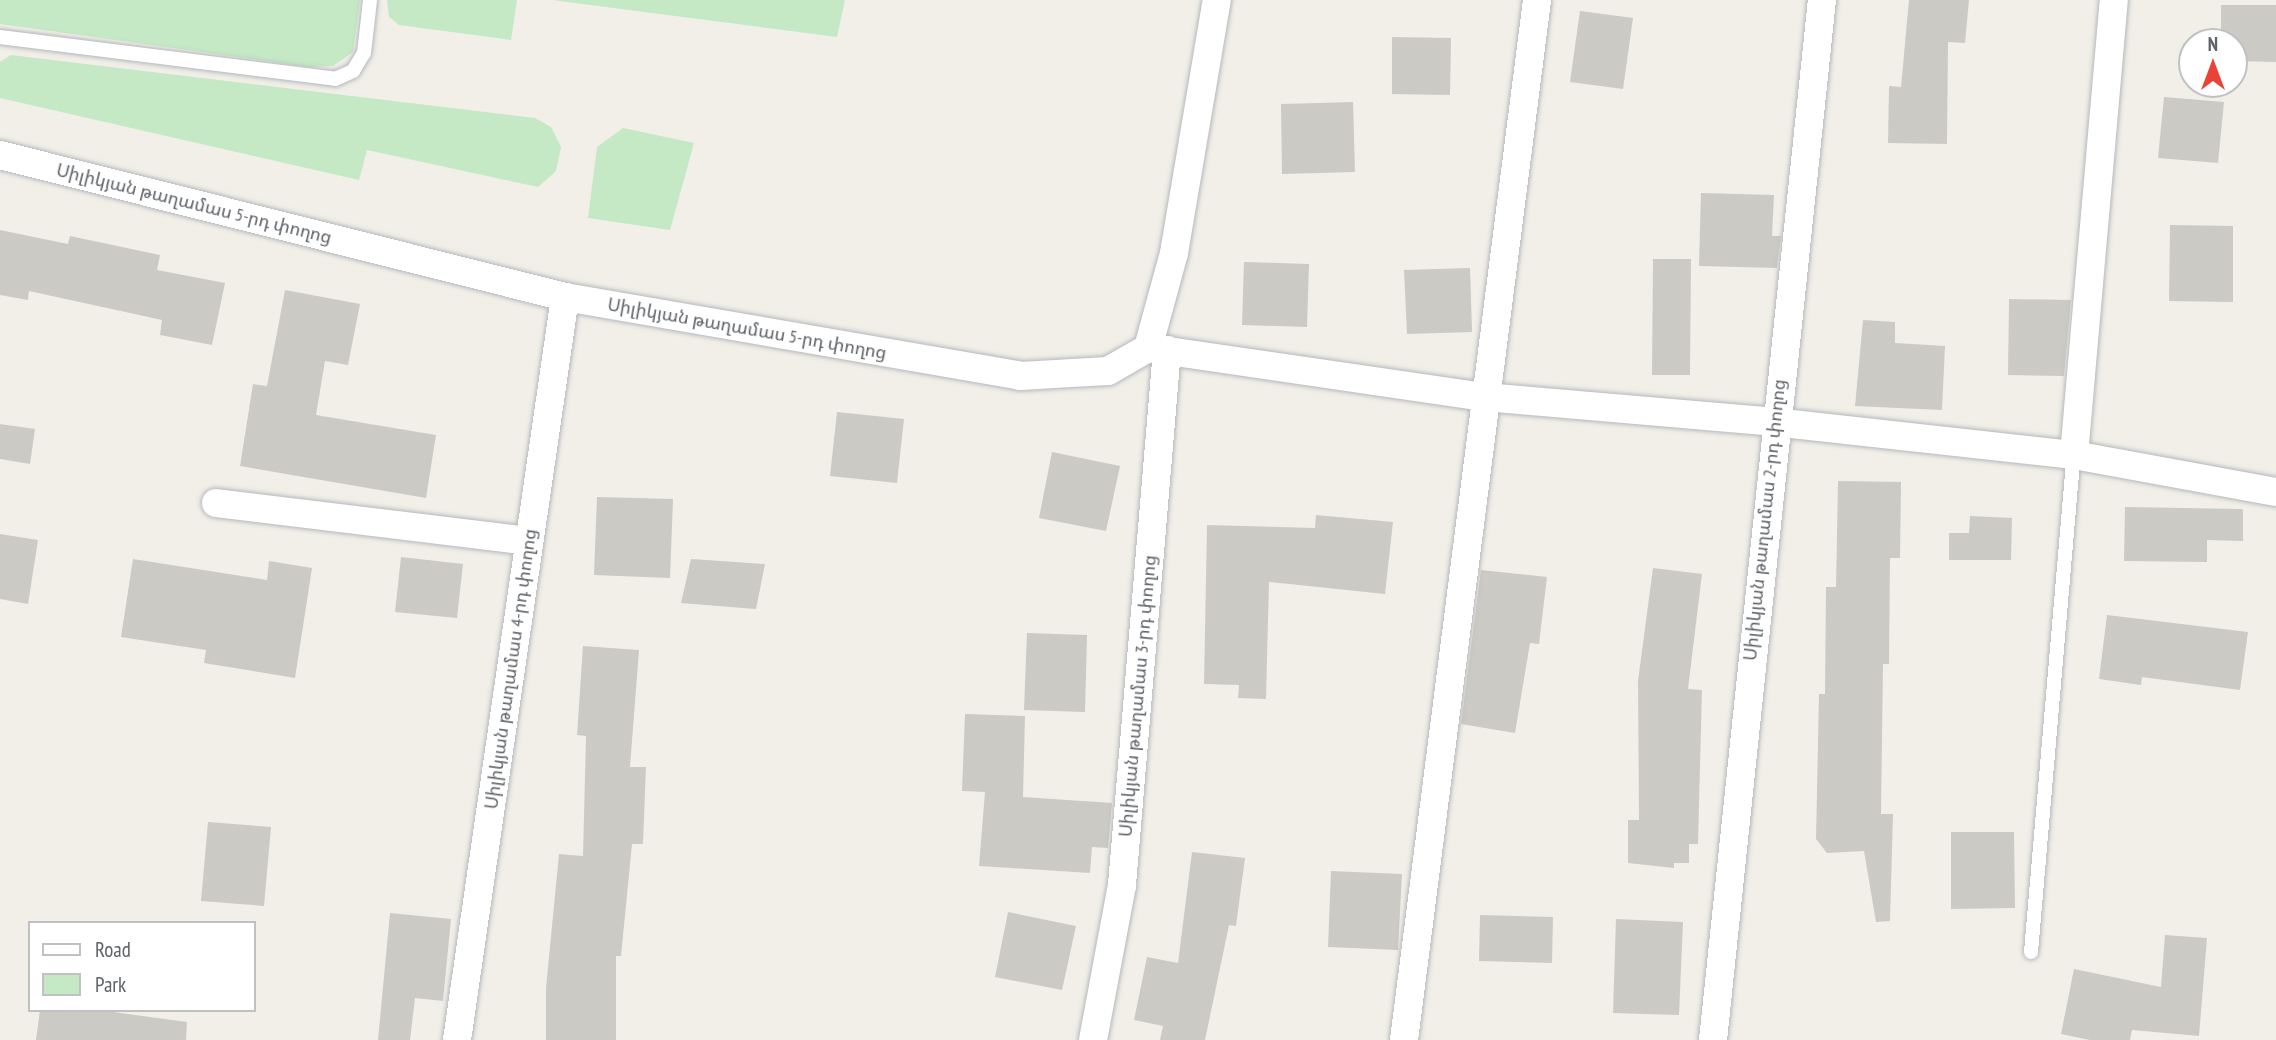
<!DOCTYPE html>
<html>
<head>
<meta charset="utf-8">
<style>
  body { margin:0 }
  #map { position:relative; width:2276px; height:1040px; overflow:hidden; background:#f1efe8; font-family:"PT Sans Narrow","Noto Sans Armenian",sans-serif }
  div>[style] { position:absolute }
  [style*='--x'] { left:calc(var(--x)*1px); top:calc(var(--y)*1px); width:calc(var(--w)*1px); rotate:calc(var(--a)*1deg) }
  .green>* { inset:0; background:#c5e8c5 }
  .building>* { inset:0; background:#cccac5 }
  .roads { filter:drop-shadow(0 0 2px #b5b8bc) drop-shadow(0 0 2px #b5b8bc) }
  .service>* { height:14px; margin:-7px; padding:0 7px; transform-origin:7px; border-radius:7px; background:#fff }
  .minor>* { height:28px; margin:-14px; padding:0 14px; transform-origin:14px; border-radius:14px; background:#fff }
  span { translate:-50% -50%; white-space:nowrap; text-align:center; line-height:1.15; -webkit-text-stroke:6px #fff; paint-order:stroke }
  .street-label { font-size:18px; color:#5f6368 }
  .legend { position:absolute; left:28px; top:921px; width:228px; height:91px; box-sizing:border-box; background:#fff; border:2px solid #bfc1c3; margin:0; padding:9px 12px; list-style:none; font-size:21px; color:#5f6368 }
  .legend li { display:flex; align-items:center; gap:14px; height:35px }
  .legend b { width:35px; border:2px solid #bfc1c3 }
  .north { position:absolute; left:2178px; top:28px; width:70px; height:70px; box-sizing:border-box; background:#fff; border:2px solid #bfc1c3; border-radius:50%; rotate:0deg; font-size:19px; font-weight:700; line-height:28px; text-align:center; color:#5f6368 }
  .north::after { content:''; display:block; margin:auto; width:24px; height:32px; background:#ea4335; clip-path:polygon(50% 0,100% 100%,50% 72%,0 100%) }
</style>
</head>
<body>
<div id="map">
  <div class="green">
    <div style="clip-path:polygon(0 0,360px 0,353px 52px,333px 66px,309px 67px,0 24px)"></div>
    <div style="clip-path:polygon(387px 0,517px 0,511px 40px,399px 25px,389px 17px)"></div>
    <div style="clip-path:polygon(552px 0,845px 0,837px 37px)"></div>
    <div style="clip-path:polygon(11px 55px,535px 118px,551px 127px,561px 147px,556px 171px,538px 187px,367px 150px,359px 180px,0 98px,0 62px)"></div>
    <div style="clip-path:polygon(623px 128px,694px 143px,670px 230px,588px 218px,597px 147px)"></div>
  </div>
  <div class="building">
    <div style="clip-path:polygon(1909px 0,1969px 0,1965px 43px,1948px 42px,1947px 144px,1888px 143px,1889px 86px,1901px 87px)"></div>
    <div style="clip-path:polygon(2221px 5px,2276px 5px,2276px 62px,2234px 61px,2234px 42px,2221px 42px)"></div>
    <div style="clip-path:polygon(1580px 11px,1633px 18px,1623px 89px,1570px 82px)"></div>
    <div style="clip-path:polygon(1392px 37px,1451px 38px,1450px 95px,1392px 94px)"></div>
    <div style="clip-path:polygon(2164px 97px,2224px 102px,2218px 163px,2158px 158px)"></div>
    <div style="clip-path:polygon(1353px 102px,1355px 172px,1282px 174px,1281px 104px)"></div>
    <div style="clip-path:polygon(1701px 193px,1774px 195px,1772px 236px,1781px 236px,1777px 268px,1699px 266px)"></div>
    <div style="clip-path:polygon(2170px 225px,2233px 226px,2233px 302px,2169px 301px)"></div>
    <div style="clip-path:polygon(0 230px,68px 244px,70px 236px,160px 255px,157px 270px,225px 283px,212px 345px,160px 335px,162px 320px,29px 291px,28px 300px,0 295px)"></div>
    <div style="clip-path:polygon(1653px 259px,1691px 259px,1690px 375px,1652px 375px)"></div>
    <div style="clip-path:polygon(1244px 262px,1309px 264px,1307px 327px,1242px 325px)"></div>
    <div style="clip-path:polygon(1470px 268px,1472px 332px,1407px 334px,1404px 270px)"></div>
    <div style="clip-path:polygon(285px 290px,360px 304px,348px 365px,325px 361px,316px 415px,436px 435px,426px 498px,240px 466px,253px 384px,267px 386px)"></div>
    <div style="clip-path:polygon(2009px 299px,2071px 300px,2064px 376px,2008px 375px)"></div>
    <div style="clip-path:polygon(1863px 320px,1895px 322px,1895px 343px,1945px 346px,1942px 410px,1855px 406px)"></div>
    <div style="clip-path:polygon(837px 412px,904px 419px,897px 483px,830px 476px)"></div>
    <div style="clip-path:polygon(0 424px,35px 429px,30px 464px,0 459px)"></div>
    <div style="clip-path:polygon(1052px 452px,1120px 466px,1106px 531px,1039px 518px)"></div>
    <div style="clip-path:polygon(1838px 481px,1901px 482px,1900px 558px,1890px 558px,1889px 664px,1883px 664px,1881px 814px,1893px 814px,1890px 921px,1876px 922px,1864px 851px,1827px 853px,1816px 839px,1819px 694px,1825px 694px,1826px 587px,1836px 587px)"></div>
    <div style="clip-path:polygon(597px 497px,673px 499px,670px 578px,594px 575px)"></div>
    <div style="clip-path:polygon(2125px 507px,2243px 509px,2243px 541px,2207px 540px,2207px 562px,2124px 561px)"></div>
    <div style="clip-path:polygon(1316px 515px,1393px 522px,1385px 594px,1269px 582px,1266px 699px,1238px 698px,1239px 685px,1204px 684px,1207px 525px,1315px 528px)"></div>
    <div style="clip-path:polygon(1970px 516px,2012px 518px,2011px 560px,1949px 560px,1949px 533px,1969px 533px)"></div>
    <div style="clip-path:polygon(0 534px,38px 540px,28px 604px,0 599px)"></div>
    <div style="clip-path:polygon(401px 557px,463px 564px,457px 618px,395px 612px)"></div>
    <div style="clip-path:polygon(133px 559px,267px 580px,269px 561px,312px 568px,295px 678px,204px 663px,206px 650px,121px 637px)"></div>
    <div style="clip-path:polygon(691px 559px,765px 564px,756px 609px,681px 603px)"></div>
    <div style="clip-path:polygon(1653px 568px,1702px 574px,1688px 689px,1702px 690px,1698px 844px,1689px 844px,1689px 863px,1674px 863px,1674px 868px,1628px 863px,1628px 820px,1639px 820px,1638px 681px)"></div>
    <div style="clip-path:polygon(1481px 570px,1547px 577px,1539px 644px,1530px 643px,1515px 733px,1461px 724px)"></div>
    <div style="clip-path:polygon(2107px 615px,2248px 632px,2240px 690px,2142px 677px,2141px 685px,2099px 679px)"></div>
    <div style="clip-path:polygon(1027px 633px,1087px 635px,1085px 712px,1024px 710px)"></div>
    <div style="clip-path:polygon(583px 646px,639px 650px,630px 767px,646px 767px,643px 844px,632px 844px,621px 956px,616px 956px,616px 1040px,546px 1040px,546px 988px,559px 854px,583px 856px,586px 736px,577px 735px)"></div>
    <div style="clip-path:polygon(965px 714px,1025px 716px,1023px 797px,1112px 803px,1108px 848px,1092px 847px,1090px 873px,979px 866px,985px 792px,962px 791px)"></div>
    <div style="clip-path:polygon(208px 822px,271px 827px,264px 906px,201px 901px)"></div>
    <div style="clip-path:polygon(1951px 832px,2014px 832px,2015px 908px,1951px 909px)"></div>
    <div style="clip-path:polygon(1192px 852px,1245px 858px,1236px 926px,1229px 925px,1205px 1040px,1160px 1040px,1163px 1026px,1134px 1020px,1147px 957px,1178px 963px)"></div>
    <div style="clip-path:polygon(1331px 871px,1402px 874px,1398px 950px,1328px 947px)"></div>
    <div style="clip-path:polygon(1008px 912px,1076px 926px,1062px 990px,995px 977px)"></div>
    <div style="clip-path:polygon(390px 913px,451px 919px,443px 1001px,415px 998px,410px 1040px,378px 1040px)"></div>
    <div style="clip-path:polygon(1480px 915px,1553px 917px,1552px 963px,1479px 961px)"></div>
    <div style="clip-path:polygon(1616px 919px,1683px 922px,1679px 1015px,1613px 1013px)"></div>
    <div style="clip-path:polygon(2165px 935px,2207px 938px,2199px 1036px,2132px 1030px,2130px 1040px,2090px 1040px,2061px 1034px,2074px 969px,2161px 987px)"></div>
    <div style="clip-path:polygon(40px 1010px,98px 1010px,187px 1022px,186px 1040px,36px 1040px)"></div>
  </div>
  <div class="roads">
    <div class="service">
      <div style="--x:0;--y:37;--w:338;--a:7.1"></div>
      <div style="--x:335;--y:79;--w:20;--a:-24"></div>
      <div style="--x:353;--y:71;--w:21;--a:-59"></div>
      <div style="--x:364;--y:53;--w:53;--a:-83.5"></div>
      <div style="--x:2031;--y:952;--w:499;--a:-85.1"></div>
    </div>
    <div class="minor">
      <div style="--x:0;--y:155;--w:583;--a:14.11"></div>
      <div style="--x:565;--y:297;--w:462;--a:9.8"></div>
      <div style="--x:1020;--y:376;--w:88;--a:-3.3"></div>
      <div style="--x:1108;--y:371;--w:46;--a:-29.9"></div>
      <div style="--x:1148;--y:348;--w:98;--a:-74.7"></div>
      <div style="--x:1174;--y:253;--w:257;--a:-80.4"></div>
      <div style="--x:1148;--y:348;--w:340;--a:8.3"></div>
      <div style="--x:1484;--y:397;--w:291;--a:4.9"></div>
      <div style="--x:1774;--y:422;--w:302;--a:6.3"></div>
      <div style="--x:2074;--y:455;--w:205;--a:10.4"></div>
      <div style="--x:2074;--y:455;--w:457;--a:-85"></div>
      <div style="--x:216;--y:503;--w:315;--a:6.9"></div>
      <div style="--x:457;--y:1040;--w:751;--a:-81.73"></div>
      <div style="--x:1093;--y:1040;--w:158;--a:-79.4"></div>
      <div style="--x:1122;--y:885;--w:537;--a:-85.19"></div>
      <div style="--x:1404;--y:1040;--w:1048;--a:-82.71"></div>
      <div style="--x:1713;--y:1040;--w:1046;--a:-84.02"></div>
    </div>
  </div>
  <div class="street-label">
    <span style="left:194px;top:204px;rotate:14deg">Սիլիկյան թաղամաս 5-րդ փողոց</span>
    <span style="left:747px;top:329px;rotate:10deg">Սիլիկյան թաղամաս 5-րդ փողոց</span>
    <span style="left:1765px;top:520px;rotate:-84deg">Սիլիկյան թաղամաս 2-րդ փողոց</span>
    <span style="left:511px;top:669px;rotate:-82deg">Սիլիկյան թաղամաս 4-րդ փողոց</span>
    <span style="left:1138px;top:696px;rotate:-85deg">Սիլիկյան թաղամաս 3-րդ փողոց</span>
  </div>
  <ul class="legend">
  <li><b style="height:9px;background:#fff"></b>Road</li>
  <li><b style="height:19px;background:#c5e8c5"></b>Park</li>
  </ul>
  <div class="north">N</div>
</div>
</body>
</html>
